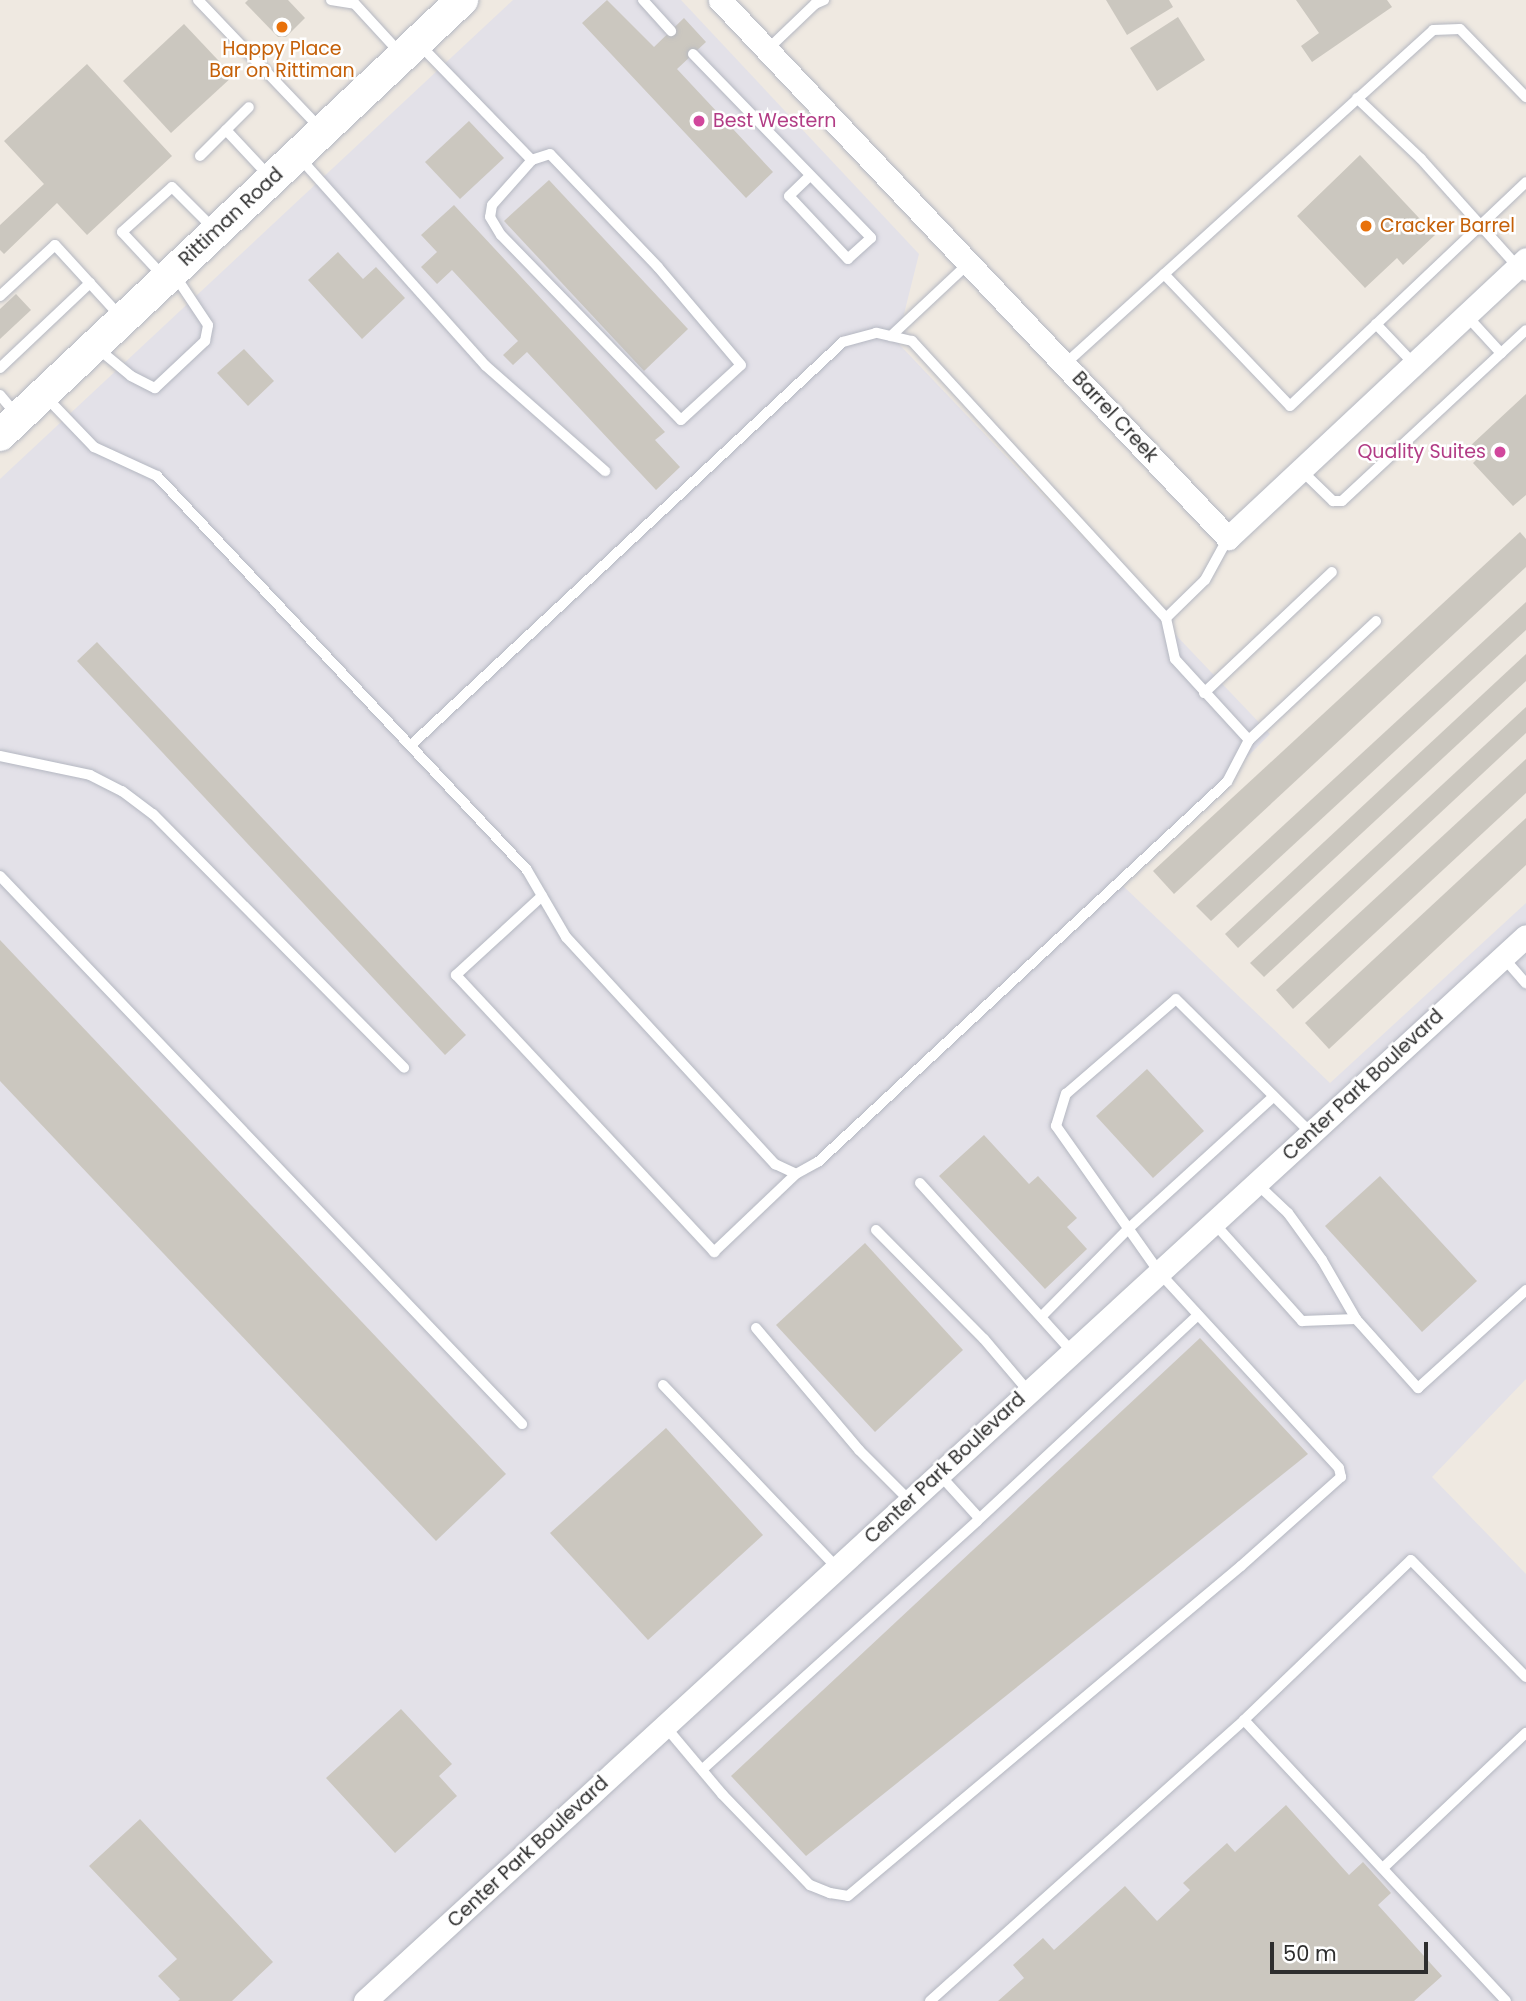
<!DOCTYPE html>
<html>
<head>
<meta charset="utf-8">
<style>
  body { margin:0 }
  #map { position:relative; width:1526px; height:2001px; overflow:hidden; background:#efe9e1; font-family:Poppins,sans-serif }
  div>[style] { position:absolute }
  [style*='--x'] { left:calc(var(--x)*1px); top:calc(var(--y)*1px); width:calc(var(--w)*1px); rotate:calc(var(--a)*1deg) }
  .industrial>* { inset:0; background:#e3e1e8 }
  .building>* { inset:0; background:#cbc7bf }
  .roads { filter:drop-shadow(0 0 2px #b4b7c1) drop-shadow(0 0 2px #b4b7c1) }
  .lane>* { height:10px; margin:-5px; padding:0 5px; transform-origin:5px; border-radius:5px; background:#fff }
  .street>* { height:23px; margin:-11.5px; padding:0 11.5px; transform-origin:11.5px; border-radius:11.5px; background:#fff }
  .secondary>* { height:32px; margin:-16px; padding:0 16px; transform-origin:16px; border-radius:16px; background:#fff }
  .dots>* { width:19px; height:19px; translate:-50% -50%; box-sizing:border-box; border:4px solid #fff; border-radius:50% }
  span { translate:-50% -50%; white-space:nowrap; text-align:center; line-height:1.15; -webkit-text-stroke:5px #fff; paint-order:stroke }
  .food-label { font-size:19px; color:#c56008 }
  .left { translate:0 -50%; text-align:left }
  .hotel-label { font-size:19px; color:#b23c85 }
  .right { translate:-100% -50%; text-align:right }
  .street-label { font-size:19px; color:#2e2e2e }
  .scale { position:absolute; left:1270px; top:1942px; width:158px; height:32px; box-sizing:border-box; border:4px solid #2e2e2e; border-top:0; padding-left:9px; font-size:21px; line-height:24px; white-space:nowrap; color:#2e2e2e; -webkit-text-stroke:5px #fff; paint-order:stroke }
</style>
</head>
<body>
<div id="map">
  <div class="industrial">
    <div style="clip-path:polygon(513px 0,681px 0,919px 254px,897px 342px,1270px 734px,1121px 884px,1330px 1083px,1526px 903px,1526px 1379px,1432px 1477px,1526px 1574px,1526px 2001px,0 2001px,0 479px)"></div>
  </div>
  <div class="building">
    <div style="clip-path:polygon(248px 0,288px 0,305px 18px,286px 37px,278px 37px,245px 3px)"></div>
    <div style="clip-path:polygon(607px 0,654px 47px,684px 18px,706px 42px,677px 69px,773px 172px,746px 198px,582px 23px)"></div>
    <div style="clip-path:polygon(1106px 0,1169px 0,1173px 7px,1127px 35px)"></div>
    <div style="clip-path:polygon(1296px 0,1387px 0,1392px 7px,1312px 62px,1301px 46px,1319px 33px)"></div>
    <div style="clip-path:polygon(1178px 17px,1205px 60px,1157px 91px,1130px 48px)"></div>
    <div style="clip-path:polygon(184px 24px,233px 76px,171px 133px,123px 81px)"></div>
    <div style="clip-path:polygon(87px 64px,172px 156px,87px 235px,57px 203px,4px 254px,0 250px,0 225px,44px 184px,4px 141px)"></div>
    <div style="clip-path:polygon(469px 121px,504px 158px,460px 199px,425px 162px)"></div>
    <div style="clip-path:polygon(1360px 155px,1435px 235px,1403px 265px,1397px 258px,1365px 288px,1297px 216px)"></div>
    <div style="clip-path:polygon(549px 180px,688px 329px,644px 371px,504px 221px)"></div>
    <div style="clip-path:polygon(454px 205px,665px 432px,655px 440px,680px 467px,656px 490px,527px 352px,513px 365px,503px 355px,518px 341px,452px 270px,437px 284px,421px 267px,437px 252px,421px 235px)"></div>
    <div style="clip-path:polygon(338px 252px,363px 279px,376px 267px,405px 298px,362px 339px,308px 280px)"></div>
    <div style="clip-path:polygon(16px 294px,31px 310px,0 339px,0 309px)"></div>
    <div style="clip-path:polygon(244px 349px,274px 381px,248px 406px,217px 373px)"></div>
    <div style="clip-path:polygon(1526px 394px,1526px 495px,1513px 506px,1473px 463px,1479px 457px,1469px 447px)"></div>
    <div style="clip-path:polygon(1520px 532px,1526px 539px,1526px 567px,1174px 894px,1153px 871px)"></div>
    <div style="clip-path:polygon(1526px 602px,1526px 630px,1211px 921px,1196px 906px)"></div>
    <div style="clip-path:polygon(97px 642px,466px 1035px,445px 1055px,77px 661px)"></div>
    <div style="clip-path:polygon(1526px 654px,1526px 681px,1238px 948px,1225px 934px)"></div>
    <div style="clip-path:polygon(1526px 707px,1526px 733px,1264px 977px,1250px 963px)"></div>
    <div style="clip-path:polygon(1526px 759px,1526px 793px,1293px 1009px,1276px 990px)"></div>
    <div style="clip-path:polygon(1526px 818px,1526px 865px,1329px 1049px,1305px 1023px)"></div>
    <div style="clip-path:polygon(0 940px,506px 1474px,436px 1541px,0 1081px)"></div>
    <div style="clip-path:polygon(1147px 1069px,1204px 1131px,1153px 1178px,1096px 1116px)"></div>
    <div style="clip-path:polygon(984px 1135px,1029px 1184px,1038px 1176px,1077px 1218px,1067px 1227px,1087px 1249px,1045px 1289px,939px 1176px)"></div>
    <div style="clip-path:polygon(1380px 1176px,1477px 1281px,1422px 1332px,1325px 1226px)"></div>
    <div style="clip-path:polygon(865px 1243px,963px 1350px,875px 1432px,776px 1325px)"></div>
    <div style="clip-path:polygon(1200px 1338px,1308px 1454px,806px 1856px,731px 1776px)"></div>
    <div style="clip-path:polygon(666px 1428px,763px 1535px,648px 1640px,550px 1533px)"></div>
    <div style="clip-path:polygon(401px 1709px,452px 1764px,439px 1776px,457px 1796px,395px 1853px,326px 1778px)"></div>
    <div style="clip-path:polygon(1286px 1805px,1349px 1875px,1363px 1862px,1391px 1893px,1378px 1905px,1442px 1976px,1414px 2001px,998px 2001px,1024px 1978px,1013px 1965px,1043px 1938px,1054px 1950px,1125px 1886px,1157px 1921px,1190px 1890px,1183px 1883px,1227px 1843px,1235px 1852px)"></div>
    <div style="clip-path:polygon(140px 1819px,273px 1962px,232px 2001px,178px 2001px,180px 1999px,158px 1976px,177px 1959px,89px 1866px)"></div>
  </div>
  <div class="roads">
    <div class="lane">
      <div style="--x:198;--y:0;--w:178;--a:46.4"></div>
      <div style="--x:331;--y:0;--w:24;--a:9"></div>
      <div style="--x:355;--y:4;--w:68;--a:47.4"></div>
      <div style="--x:643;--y:0;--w:42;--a:47.9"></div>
      <div style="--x:419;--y:44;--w:162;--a:45.8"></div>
      <div style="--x:532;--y:160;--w:60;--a:131.6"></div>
      <div style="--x:492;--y:205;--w:12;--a:99"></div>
      <div style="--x:490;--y:217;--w:21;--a:59"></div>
      <div style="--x:501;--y:235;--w:258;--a:45.8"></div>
      <div style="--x:681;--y:420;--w:81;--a:-42.5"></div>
      <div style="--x:741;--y:365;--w:128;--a:-130.3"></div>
      <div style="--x:658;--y:267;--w:156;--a:-133.7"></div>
      <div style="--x:550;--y:154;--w:19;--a:162"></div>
      <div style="--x:767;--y:50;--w:66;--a:-43.8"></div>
      <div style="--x:815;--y:4;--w:10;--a:-24"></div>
      <div style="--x:693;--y:54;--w:256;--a:45.9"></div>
      <div style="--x:871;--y:238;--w:31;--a:138"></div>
      <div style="--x:848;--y:259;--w:86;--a:-133.1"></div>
      <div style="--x:789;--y:196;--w:29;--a:-44"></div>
      <div style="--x:1357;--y:98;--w:88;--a:43.6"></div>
      <div style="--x:1421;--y:159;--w:157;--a:48.1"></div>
      <div style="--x:226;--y:130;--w:64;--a:46.9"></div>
      <div style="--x:200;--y:156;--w:69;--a:-45"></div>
      <div style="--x:299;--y:157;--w:280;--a:48.2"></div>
      <div style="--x:486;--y:366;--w:159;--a:41.4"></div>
      <div style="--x:1164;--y:274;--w:182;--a:46.3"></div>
      <div style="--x:1290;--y:406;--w:325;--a:-43.5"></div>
      <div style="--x:163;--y:276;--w:60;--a:-133"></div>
      <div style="--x:122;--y:232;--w:67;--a:-42"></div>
      <div style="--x:172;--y:187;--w:59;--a:45"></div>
      <div style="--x:0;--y:296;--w:75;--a:-42.8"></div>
      <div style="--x:55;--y:245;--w:98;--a:47.5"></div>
      <div style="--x:1466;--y:315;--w:52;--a:47.4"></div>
      <div style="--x:1376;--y:324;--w:55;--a:46.5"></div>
      <div style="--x:891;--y:336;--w:107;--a:-43.1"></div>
      <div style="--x:96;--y:347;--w:45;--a:39.6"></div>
      <div style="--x:131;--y:376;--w:27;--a:27"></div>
      <div style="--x:155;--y:388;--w:69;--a:-43.2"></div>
      <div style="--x:205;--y:341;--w:16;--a:-79"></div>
      <div style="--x:208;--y:325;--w:61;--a:-123.7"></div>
      <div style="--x:1065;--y:364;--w:497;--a:-42.2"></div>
      <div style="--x:1433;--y:30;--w:27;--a:-2"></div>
      <div style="--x:1460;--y:29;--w:95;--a:45.9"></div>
      <div style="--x:0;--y:368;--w:124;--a:-43.4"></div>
      <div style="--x:0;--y:395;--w:26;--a:50"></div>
      <div style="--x:45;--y:396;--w:71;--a:46.1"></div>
      <div style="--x:94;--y:447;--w:69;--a:24.7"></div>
      <div style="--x:157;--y:476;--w:540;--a:46.8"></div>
      <div style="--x:527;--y:870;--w:78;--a:59.8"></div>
      <div style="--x:566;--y:937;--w:309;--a:47.4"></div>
      <div style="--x:775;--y:1164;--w:23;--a:25"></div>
      <div style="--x:796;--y:1174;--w:25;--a:-29"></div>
      <div style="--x:818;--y:1162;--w:558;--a:-42.9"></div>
      <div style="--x:1227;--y:782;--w:47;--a:-62.4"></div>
      <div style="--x:1249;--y:740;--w:110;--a:-132.4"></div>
      <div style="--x:1175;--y:659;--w:42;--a:-102.4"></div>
      <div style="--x:1166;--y:618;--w:376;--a:-132.5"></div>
      <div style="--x:912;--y:341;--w:37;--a:-167"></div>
      <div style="--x:876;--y:333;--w:34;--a:165"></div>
      <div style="--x:843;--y:342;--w:592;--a:136.98"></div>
      <div style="--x:1301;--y:470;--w:45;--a:44.1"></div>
      <div style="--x:1333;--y:501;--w:9;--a:0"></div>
      <div style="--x:1342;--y:501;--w:251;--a:-42.9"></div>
      <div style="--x:1166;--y:618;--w:54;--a:-44.3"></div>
      <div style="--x:1205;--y:580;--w:48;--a:-61.3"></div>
      <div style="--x:1204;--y:693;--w:176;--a:-43.4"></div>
      <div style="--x:1249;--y:740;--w:174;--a:-43.1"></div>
      <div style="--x:0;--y:756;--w:92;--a:11.9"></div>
      <div style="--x:90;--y:775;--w:36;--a:27"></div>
      <div style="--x:122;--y:791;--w:39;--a:37"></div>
      <div style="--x:153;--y:814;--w:357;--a:45.3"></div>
      <div style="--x:0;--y:876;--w:757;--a:46.39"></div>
      <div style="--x:542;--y:896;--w:117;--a:137.4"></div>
      <div style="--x:456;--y:975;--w:379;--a:47"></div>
      <div style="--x:714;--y:1252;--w:113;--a:-43.6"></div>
      <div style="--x:1503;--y:957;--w:35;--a:49"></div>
      <div style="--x:920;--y:1183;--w:227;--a:48"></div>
      <div style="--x:1256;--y:1183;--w:44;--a:43.2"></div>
      <div style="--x:1288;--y:1213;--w:58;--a:54.1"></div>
      <div style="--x:1322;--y:1260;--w:68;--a:60"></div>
      <div style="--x:1214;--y:1223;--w:132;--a:48.1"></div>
      <div style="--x:1302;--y:1321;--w:54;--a:-2.1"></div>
      <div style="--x:1356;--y:1319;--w:93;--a:48.1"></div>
      <div style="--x:1418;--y:1388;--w:146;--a:-42.2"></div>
      <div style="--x:876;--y:1230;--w:153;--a:45.3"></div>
      <div style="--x:984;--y:1339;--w:70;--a:49.7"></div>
      <div style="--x:1042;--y:1316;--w:122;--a:-45.3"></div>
      <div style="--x:1128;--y:1229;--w:197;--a:-42.3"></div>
      <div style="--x:756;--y:1328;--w:160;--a:49.8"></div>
      <div style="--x:859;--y:1450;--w:72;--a:45"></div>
      <div style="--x:663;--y:1385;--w:253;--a:46.4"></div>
      <div style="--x:939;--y:1474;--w:59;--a:47.7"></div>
      <div style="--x:1244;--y:1720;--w:384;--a:47"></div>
      <div style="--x:665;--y:1726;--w:89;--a:50"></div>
      <div style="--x:722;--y:1794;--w:127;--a:46"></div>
      <div style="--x:810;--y:1885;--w:22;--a:22"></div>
      <div style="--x:830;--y:1893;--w:18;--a:9"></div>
      <div style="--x:848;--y:1896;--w:513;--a:-40.02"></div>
      <div style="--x:1241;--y:1566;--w:134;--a:-41.7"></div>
      <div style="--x:1341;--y:1477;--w:9;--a:-103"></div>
      <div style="--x:1339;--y:1468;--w:266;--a:-132.6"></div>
      <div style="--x:1159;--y:1272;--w:179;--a:-125.2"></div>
      <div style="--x:1056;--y:1126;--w:34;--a:-73"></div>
      <div style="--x:1066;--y:1094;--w:145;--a:-40.8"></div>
      <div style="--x:1176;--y:999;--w:190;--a:44.8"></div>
      <div style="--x:704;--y:1768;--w:368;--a:-42.1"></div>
      <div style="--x:977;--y:1521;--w:302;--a:-43"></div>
      <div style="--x:1383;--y:1868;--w:197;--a:-43.4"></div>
      <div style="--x:930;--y:2001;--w:421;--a:-41.8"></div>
      <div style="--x:1244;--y:1720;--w:231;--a:-43.8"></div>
      <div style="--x:1411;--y:1560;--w:164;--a:45.5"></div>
    </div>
    <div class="street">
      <div style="--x:720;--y:0;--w:740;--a:46.64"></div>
      <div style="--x:1228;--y:538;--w:408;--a:-43.1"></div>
      <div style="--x:365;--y:2001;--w:1575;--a:-42.53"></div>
    </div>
    <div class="secondary">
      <div style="--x:0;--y:435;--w:635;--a:-43.28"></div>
    </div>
  </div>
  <div class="dots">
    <div style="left:282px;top:27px;background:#e8710a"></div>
    <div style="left:699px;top:121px;background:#d1479c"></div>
    <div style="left:1366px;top:226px;background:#e8710a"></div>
    <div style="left:1500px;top:452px;background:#d1479c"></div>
  </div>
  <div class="food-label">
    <span style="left:282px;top:60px">Happy Place<br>Bar on Rittiman</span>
    <span class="left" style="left:1380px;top:226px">Cracker Barrel</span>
  </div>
  <div class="hotel-label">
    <span class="left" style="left:713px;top:121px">Best Western</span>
    <span class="right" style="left:1486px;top:452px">Quality Suites</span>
  </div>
  <div class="street-label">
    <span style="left:231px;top:217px;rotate:-43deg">Rittiman Road</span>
    <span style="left:1115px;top:417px;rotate:47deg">Barrel Creek</span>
    <span style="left:1363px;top:1085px;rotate:-43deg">Center Park Boulevard</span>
    <span style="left:945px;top:1468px;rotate:-43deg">Center Park Boulevard</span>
    <span style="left:528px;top:1852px;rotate:-43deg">Center Park Boulevard</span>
  </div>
  <div class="scale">50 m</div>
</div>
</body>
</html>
